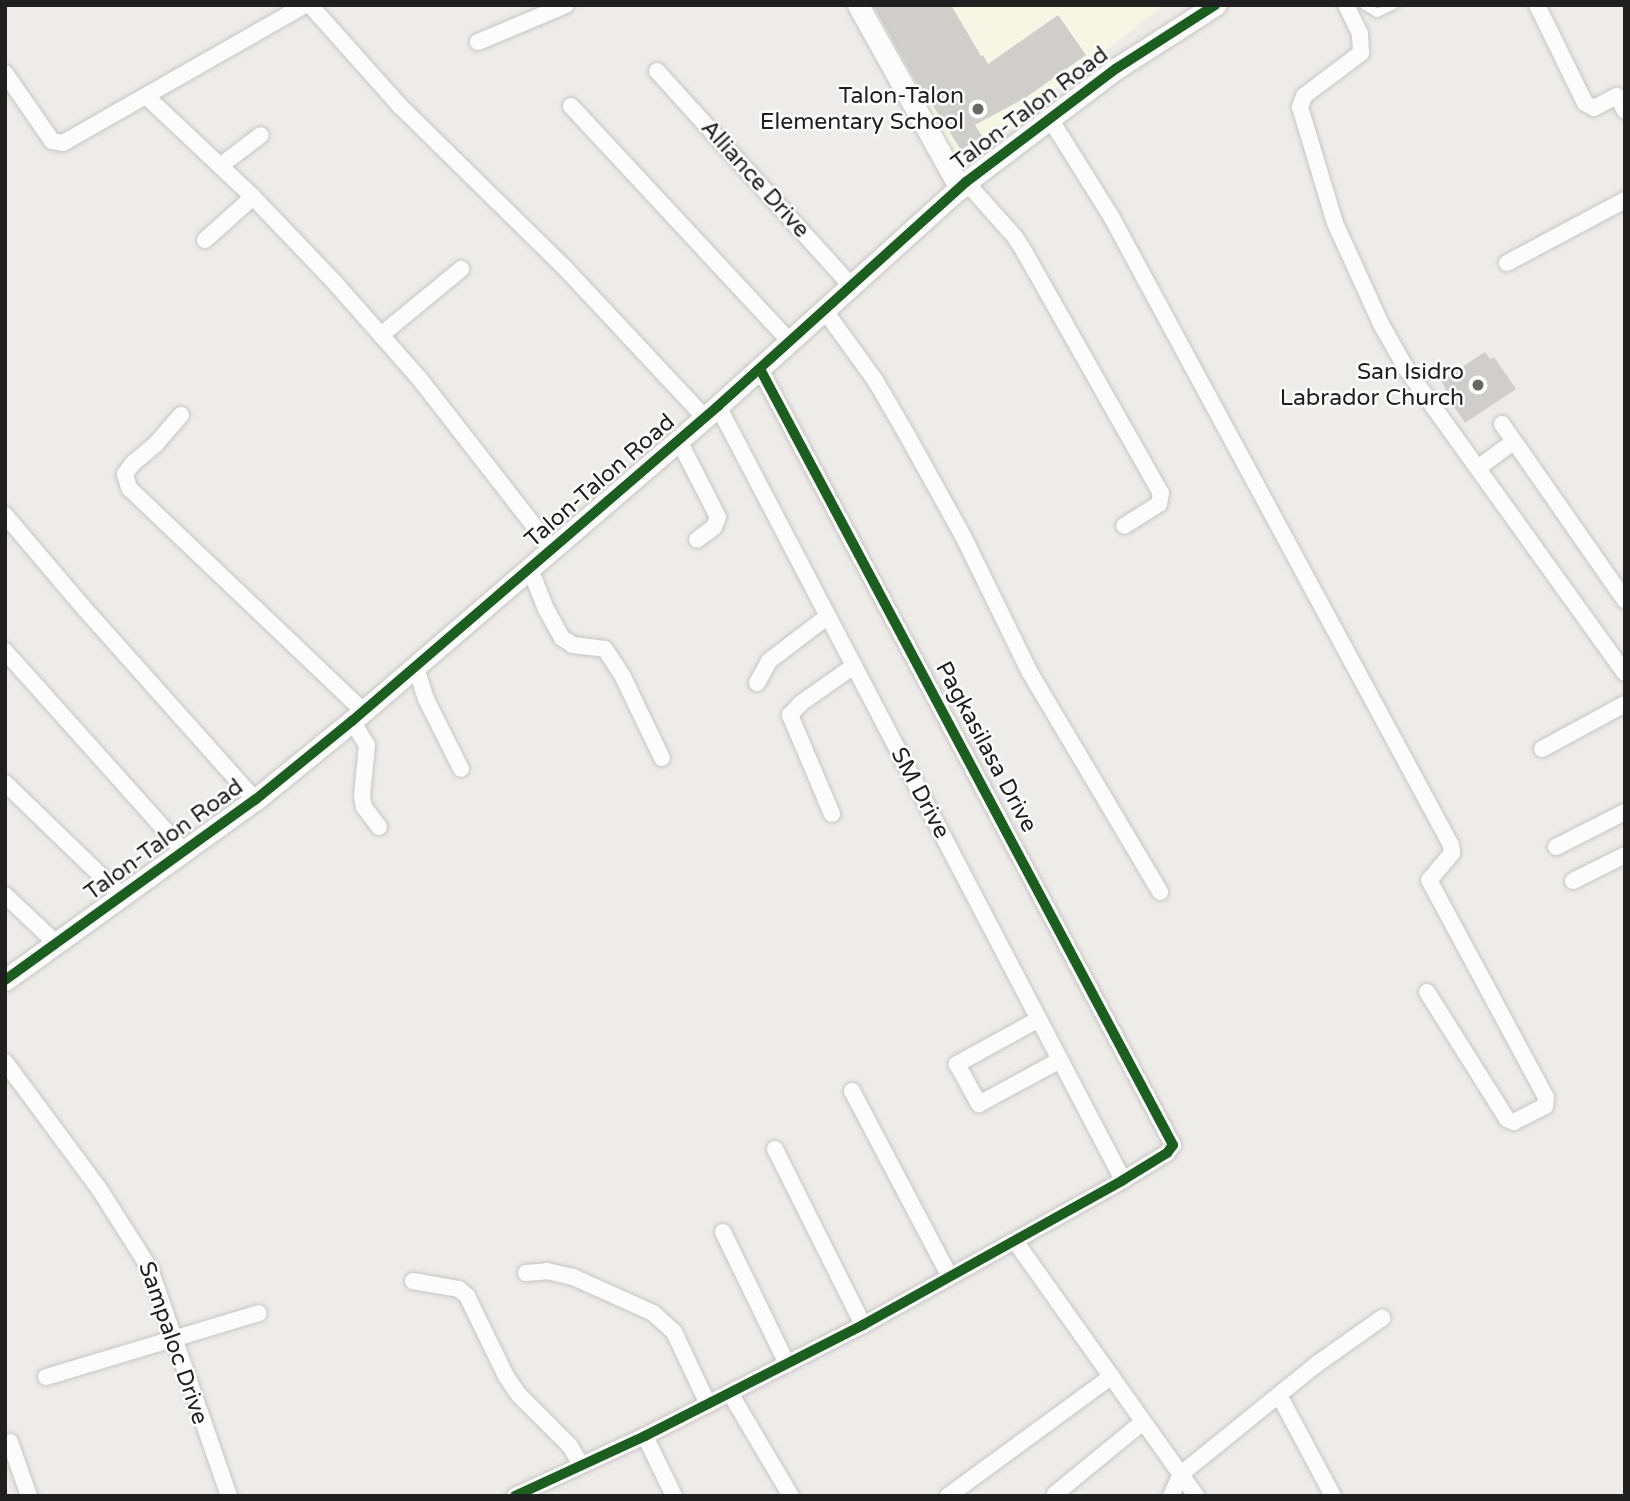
<!DOCTYPE html>
<html>
<head>
<meta charset="utf-8">
<style>
  body { margin:0 }
  #map { position:relative; width:1630px; height:1501px; overflow:hidden; background:#eeece8; font-family:"Varela Round",sans-serif }
  div>[style] { position:absolute }
  [style*='--x'] { left:calc(var(--x)*1px); top:calc(var(--y)*1px); width:calc(var(--w)*1px); rotate:calc(var(--a)*1deg) }
  .education>* { inset:0; background:#f5f6e4 }
  .building>* { inset:0; background:#d0cecb }
  .roads { filter:drop-shadow(0 0 2px #c6c6c4) drop-shadow(0 0 2px #c6c6c4) }
  .service>* { height:8px; margin:-4px; padding:0 4px; transform-origin:4px; border-radius:4px; background:#fcfcfc }
  .minor>* { height:16px; margin:-8px; padding:0 8px; transform-origin:8px; border-radius:8px; background:#fcfcfc }
  .tertiary>* { height:21px; margin:-10.5px; padding:0 10.5px; transform-origin:10.5px; border-radius:10.5px; background:#fcfcfc }
  .cycleway>* { height:10px; margin:-5px; padding:0 5px; transform-origin:5px; border-radius:5px; background:#1b5e20 }
  .dots>* { width:19px; height:19px; translate:-50% -50%; box-sizing:border-box; border:4px solid #fff; border-radius:50% }
  span { translate:-50% -50%; white-space:nowrap; text-align:center; line-height:1.15; -webkit-text-stroke:5px #fff; paint-order:stroke }
  .poi-label { font-size:23px; color:#1f1f1f }
  .right { translate:-100% -50%; text-align:right }
  .street-label { font-size:23px; color:#1f1f1f }
  .frame { position:absolute; inset:0; border:7px solid #1f1f1f; pointer-events:none }
</style>
</head>
<body>
<div id="map">
  <div class="education">
    <div style="clip-path:polygon(869px 5px,1164px 5px,957px 166px)"></div>
  </div>
  <div class="building">
    <div style="clip-path:polygon(873px 5px,951px 5px,981px 56px,983px 55px,988px 64px,1058px 15px,1086px 55px,1025px 98px,975px 125px,982px 136px,961px 150px,928px 98px,925px 99px)"></div>
    <div style="clip-path:polygon(1485px 352px,1490px 359px,1494px 357px,1516px 389px,1465px 423px,1443px 391px,1446px 389px,1441px 381px)"></div>
  </div>
  <div class="roads">
    <div class="service">
      <div style="--x:1364;--y:5;--w:15;--a:32"></div>
      <div style="--x:1377;--y:13;--w:19;--a:-25"></div>
    </div>
    <div class="minor">
      <div style="--x:310;--y:5;--w:135;--a:48.3"></div>
      <div style="--x:400;--y:106;--w:228;--a:44.5"></div>
      <div style="--x:563;--y:266;--w:208;--a:46.9"></div>
      <div style="--x:1346;--y:5;--w:32;--a:64"></div>
      <div style="--x:1360;--y:34;--w:19;--a:87"></div>
      <div style="--x:1361;--y:53;--w:71;--a:143"></div>
      <div style="--x:1304;--y:96;--w:12;--a:110"></div>
      <div style="--x:1300;--y:107;--w:121;--a:73.2"></div>
      <div style="--x:1335;--y:223;--w:111;--a:65.5"></div>
      <div style="--x:1381;--y:324;--w:53;--a:60.5"></div>
      <div style="--x:1407;--y:370;--w:373;--a:54.3"></div>
      <div style="--x:1537;--y:5;--w:109;--a:63.9"></div>
      <div style="--x:1585;--y:103;--w:10;--a:29"></div>
      <div style="--x:1594;--y:108;--w:26;--a:-28"></div>
      <div style="--x:1617;--y:96;--w:17;--a:62"></div>
      <div style="--x:478;--y:42;--w:95;--a:-22.8"></div>
      <div style="--x:657;--y:71;--w:291;--a:47.9"></div>
      <div style="--x:5;--y:73;--w:75;--a:55.3"></div>
      <div style="--x:48;--y:135;--w:7;--a:56"></div>
      <div style="--x:52;--y:141;--w:11;--a:10"></div>
      <div style="--x:63;--y:143;--w:279;--a:-29.7"></div>
      <div style="--x:146;--y:96;--w:147;--a:43.3"></div>
      <div style="--x:253;--y:197;--w:120;--a:46.3"></div>
      <div style="--x:336;--y:284;--w:125;--a:48.6"></div>
      <div style="--x:419;--y:378;--w:218;--a:52.1"></div>
      <div style="--x:571;--y:106;--w:322;--a:47.1"></div>
      <div style="--x:1049;--y:117;--w:119;--a:58"></div>
      <div style="--x:1112;--y:218;--w:713;--a:61.6"></div>
      <div style="--x:1451;--y:845;--w:8;--a:83"></div>
      <div style="--x:1452;--y:853;--w:35;--a:130"></div>
      <div style="--x:1429;--y:880;--w:247;--a:61.7"></div>
      <div style="--x:1546;--y:1097;--w:9;--a:96"></div>
      <div style="--x:1545;--y:1106;--w:35;--a:153"></div>
      <div style="--x:1514;--y:1122;--w:8;--a:-157"></div>
      <div style="--x:1507;--y:1119;--w:150;--a:-122.2"></div>
      <div style="--x:220;--y:166;--w:51;--a:-37.1"></div>
      <div style="--x:966;--y:182;--w:74;--a:48.3"></div>
      <div style="--x:1015;--y:237;--w:19;--a:58"></div>
      <div style="--x:1025;--y:253;--w:276;--a:60.5"></div>
      <div style="--x:1161;--y:493;--w:11;--a:100"></div>
      <div style="--x:1159;--y:504;--w:41;--a:147.8"></div>
      <div style="--x:205;--y:240;--w:64;--a:-41.9"></div>
      <div style="--x:1507;--y:263;--w:134;--a:-28.1"></div>
      <div style="--x:825;--y:311;--w:85;--a:54.1"></div>
      <div style="--x:875;--y:380;--w:64;--a:59.8"></div>
      <div style="--x:907;--y:435;--w:115;--a:61"></div>
      <div style="--x:963;--y:536;--w:150;--a:63.9"></div>
      <div style="--x:1029;--y:671;--w:257;--a:59.3"></div>
      <div style="--x:381;--y:335;--w:104;--a:-39.5"></div>
      <div style="--x:718;--y:406;--w:874;--a:62.38"></div>
      <div style="--x:181;--y:415;--w:38;--a:131"></div>
      <div style="--x:156;--y:444;--w:30;--a:140"></div>
      <div style="--x:133;--y:463;--w:14;--a:126"></div>
      <div style="--x:125;--y:474;--w:15;--a:74"></div>
      <div style="--x:129;--y:488;--w:323;--a:43.6"></div>
      <div style="--x:1502;--y:424;--w:215;--a:55.1"></div>
      <div style="--x:679;--y:441;--w:85;--a:62.8"></div>
      <div style="--x:718;--y:517;--w:11;--a:112"></div>
      <div style="--x:714;--y:527;--w:21;--a:143"></div>
      <div style="--x:1478;--y:468;--w:44;--a:-36.6"></div>
      <div style="--x:5;--y:515;--w:122;--a:49.7"></div>
      <div style="--x:84;--y:608;--w:257;--a:48.3"></div>
      <div style="--x:530;--y:569;--w:43;--a:68.2"></div>
      <div style="--x:546;--y:609;--w:33;--a:61"></div>
      <div style="--x:562;--y:638;--w:13;--a:32"></div>
      <div style="--x:573;--y:645;--w:32;--a:7"></div>
      <div style="--x:605;--y:649;--w:33;--a:57"></div>
      <div style="--x:623;--y:677;--w:90;--a:64.3"></div>
      <div style="--x:5;--y:651;--w:270;--a:48.2"></div>
      <div style="--x:415;--y:665;--w:36;--a:72"></div>
      <div style="--x:426;--y:699;--w:78;--a:63.4"></div>
      <div style="--x:757;--y:683;--w:25;--a:-61"></div>
      <div style="--x:769;--y:661;--w:74;--a:-37.3"></div>
      <div style="--x:352;--y:721;--w:28;--a:58"></div>
      <div style="--x:367;--y:745;--w:51;--a:95.6"></div>
      <div style="--x:362;--y:796;--w:11;--a:80"></div>
      <div style="--x:364;--y:807;--w:25;--a:53"></div>
      <div style="--x:1542;--y:749;--w:94;--a:-28.5"></div>
      <div style="--x:5;--y:783;--w:163;--a:44"></div>
      <div style="--x:832;--y:814;--w:108;--a:-113"></div>
      <div style="--x:790;--y:715;--w:16;--a:-47"></div>
      <div style="--x:801;--y:703;--w:65;--a:-34.9"></div>
      <div style="--x:1556;--y:847;--w:77;--a:-26.9"></div>
      <div style="--x:1573;--y:881;--w:58;--a:-26.6"></div>
      <div style="--x:5;--y:895;--w:70;--a:43.3"></div>
      <div style="--x:1039;--y:1019;--w:94;--a:151.2"></div>
      <div style="--x:957;--y:1064;--w:46;--a:61.2"></div>
      <div style="--x:979;--y:1104;--w:92;--a:-28.5"></div>
      <div style="--x:5;--y:1062;--w:156;--a:53.4"></div>
      <div style="--x:98;--y:1187;--w:97;--a:57.6"></div>
      <div style="--x:150;--y:1269;--w:240;--a:70.8"></div>
      <div style="--x:852;--y:1091;--w:210;--a:62.2"></div>
      <div style="--x:775;--y:1149;--w:197;--a:63.4"></div>
      <div style="--x:723;--y:1232;--w:147;--a:64.1"></div>
      <div style="--x:1015;--y:1241;--w:313;--a:54.6"></div>
      <div style="--x:526;--y:1273;--w:21;--a:-5"></div>
      <div style="--x:547;--y:1271;--w:27;--a:13"></div>
      <div style="--x:573;--y:1277;--w:88;--a:24.2"></div>
      <div style="--x:653;--y:1313;--w:28;--a:42"></div>
      <div style="--x:674;--y:1332;--w:80;--a:64.7"></div>
      <div style="--x:413;--y:1281;--w:47;--a:9.9"></div>
      <div style="--x:459;--y:1289;--w:11;--a:41"></div>
      <div style="--x:467;--y:1296;--w:89;--a:64"></div>
      <div style="--x:506;--y:1376;--w:23;--a:56"></div>
      <div style="--x:519;--y:1395;--w:72;--a:45"></div>
      <div style="--x:570;--y:1446;--w:22;--a:60"></div>
      <div style="--x:46;--y:1377;--w:222;--a:-16.7"></div>
      <div style="--x:730;--y:1393;--w:120;--a:59.4"></div>
      <div style="--x:1280;--y:1397;--w:112;--a:61.8"></div>
      <div style="--x:645;--y:1436;--w:67;--a:64.2"></div>
      <div style="--x:10;--y:1442;--w:57;--a:70.6"></div>
      <div style="--x:1055;--y:1494;--w:114;--a:-39.3"></div>
      <div style="--x:515;--y:1496;--w:143;--a:-24.8"></div>
      <div style="--x:645;--y:1436;--w:245;--a:-27"></div>
      <div style="--x:863;--y:1325;--w:298;--a:-29.1"></div>
      <div style="--x:1123;--y:1180;--w:52;--a:-31.5"></div>
      <div style="--x:1167;--y:1153;--w:10;--a:-53"></div>
      <div style="--x:1173;--y:1145;--w:879;--a:-118.02"></div>
      <div style="--x:948;--y:1496;--w:203;--a:-36.2"></div>
      <div style="--x:1171;--y:1496;--w:24;--a:-66"></div>
      <div style="--x:1181;--y:1474;--w:175;--a:-39"></div>
      <div style="--x:1317;--y:1364;--w:80;--a:-35.3"></div>
    </div>
    <div class="tertiary">
      <div style="--x:858;--y:5;--w:210;--a:60.9"></div>
      <div style="--x:5;--y:980;--w:308;--a:-35.8"></div>
      <div style="--x:255;--y:800;--w:125;--a:-39.2"></div>
      <div style="--x:352;--y:721;--w:483;--a:-40.7"></div>
      <div style="--x:718;--y:406;--w:334;--a:-42.1"></div>
      <div style="--x:966;--y:182;--w:189;--a:-37.1"></div>
      <div style="--x:1117;--y:68;--w:117;--a:-32.7"></div>
    </div>
  </div>
  <div class="cycleway">
    <div style="--x:5;--y:980;--w:308;--a:-35.8"></div>
    <div style="--x:255;--y:800;--w:125;--a:-39.2"></div>
    <div style="--x:352;--y:721;--w:483;--a:-40.7"></div>
    <div style="--x:718;--y:406;--w:334;--a:-42.1"></div>
    <div style="--x:966;--y:182;--w:189;--a:-37.1"></div>
    <div style="--x:1117;--y:68;--w:117;--a:-32.7"></div>
    <div style="--x:515;--y:1496;--w:143;--a:-24.8"></div>
    <div style="--x:645;--y:1436;--w:245;--a:-27"></div>
    <div style="--x:863;--y:1325;--w:298;--a:-29.1"></div>
    <div style="--x:1123;--y:1180;--w:52;--a:-31.5"></div>
    <div style="--x:1167;--y:1153;--w:10;--a:-53"></div>
    <div style="--x:1173;--y:1145;--w:879;--a:-118.02"></div>
  </div>
  <div class="dots">
    <div style="left:978px;top:109px;background:#676765"></div>
    <div style="left:1478px;top:385px;background:#676765"></div>
  </div>
  <div class="poi-label">
    <span class="right" style="left:964px;top:109px">Talon-Talon<br>Elementary School</span>
    <span class="right" style="left:1464px;top:385px">San Isidro<br>Labrador Church</span>
  </div>
  <div class="street-label">
    <span style="left:1030px;top:109px;rotate:-37deg">Talon-Talon Road</span>
    <span style="left:755px;top:179px;rotate:48deg">Alliance Drive</span>
    <span style="left:600px;top:481px;rotate:-41deg">Talon-Talon Road</span>
    <span style="left:986px;top:747px;rotate:62deg">Pagkasilasa Drive</span>
    <span style="left:920px;top:793px;rotate:62deg">SM Drive</span>
    <span style="left:164px;top:840px;rotate:-36deg">Talon-Talon Road</span>
    <span style="left:173px;top:1343px;rotate:71deg">Sampaloc Drive</span>
  </div>
  <div class="frame"></div>
</div>
</body>
</html>
